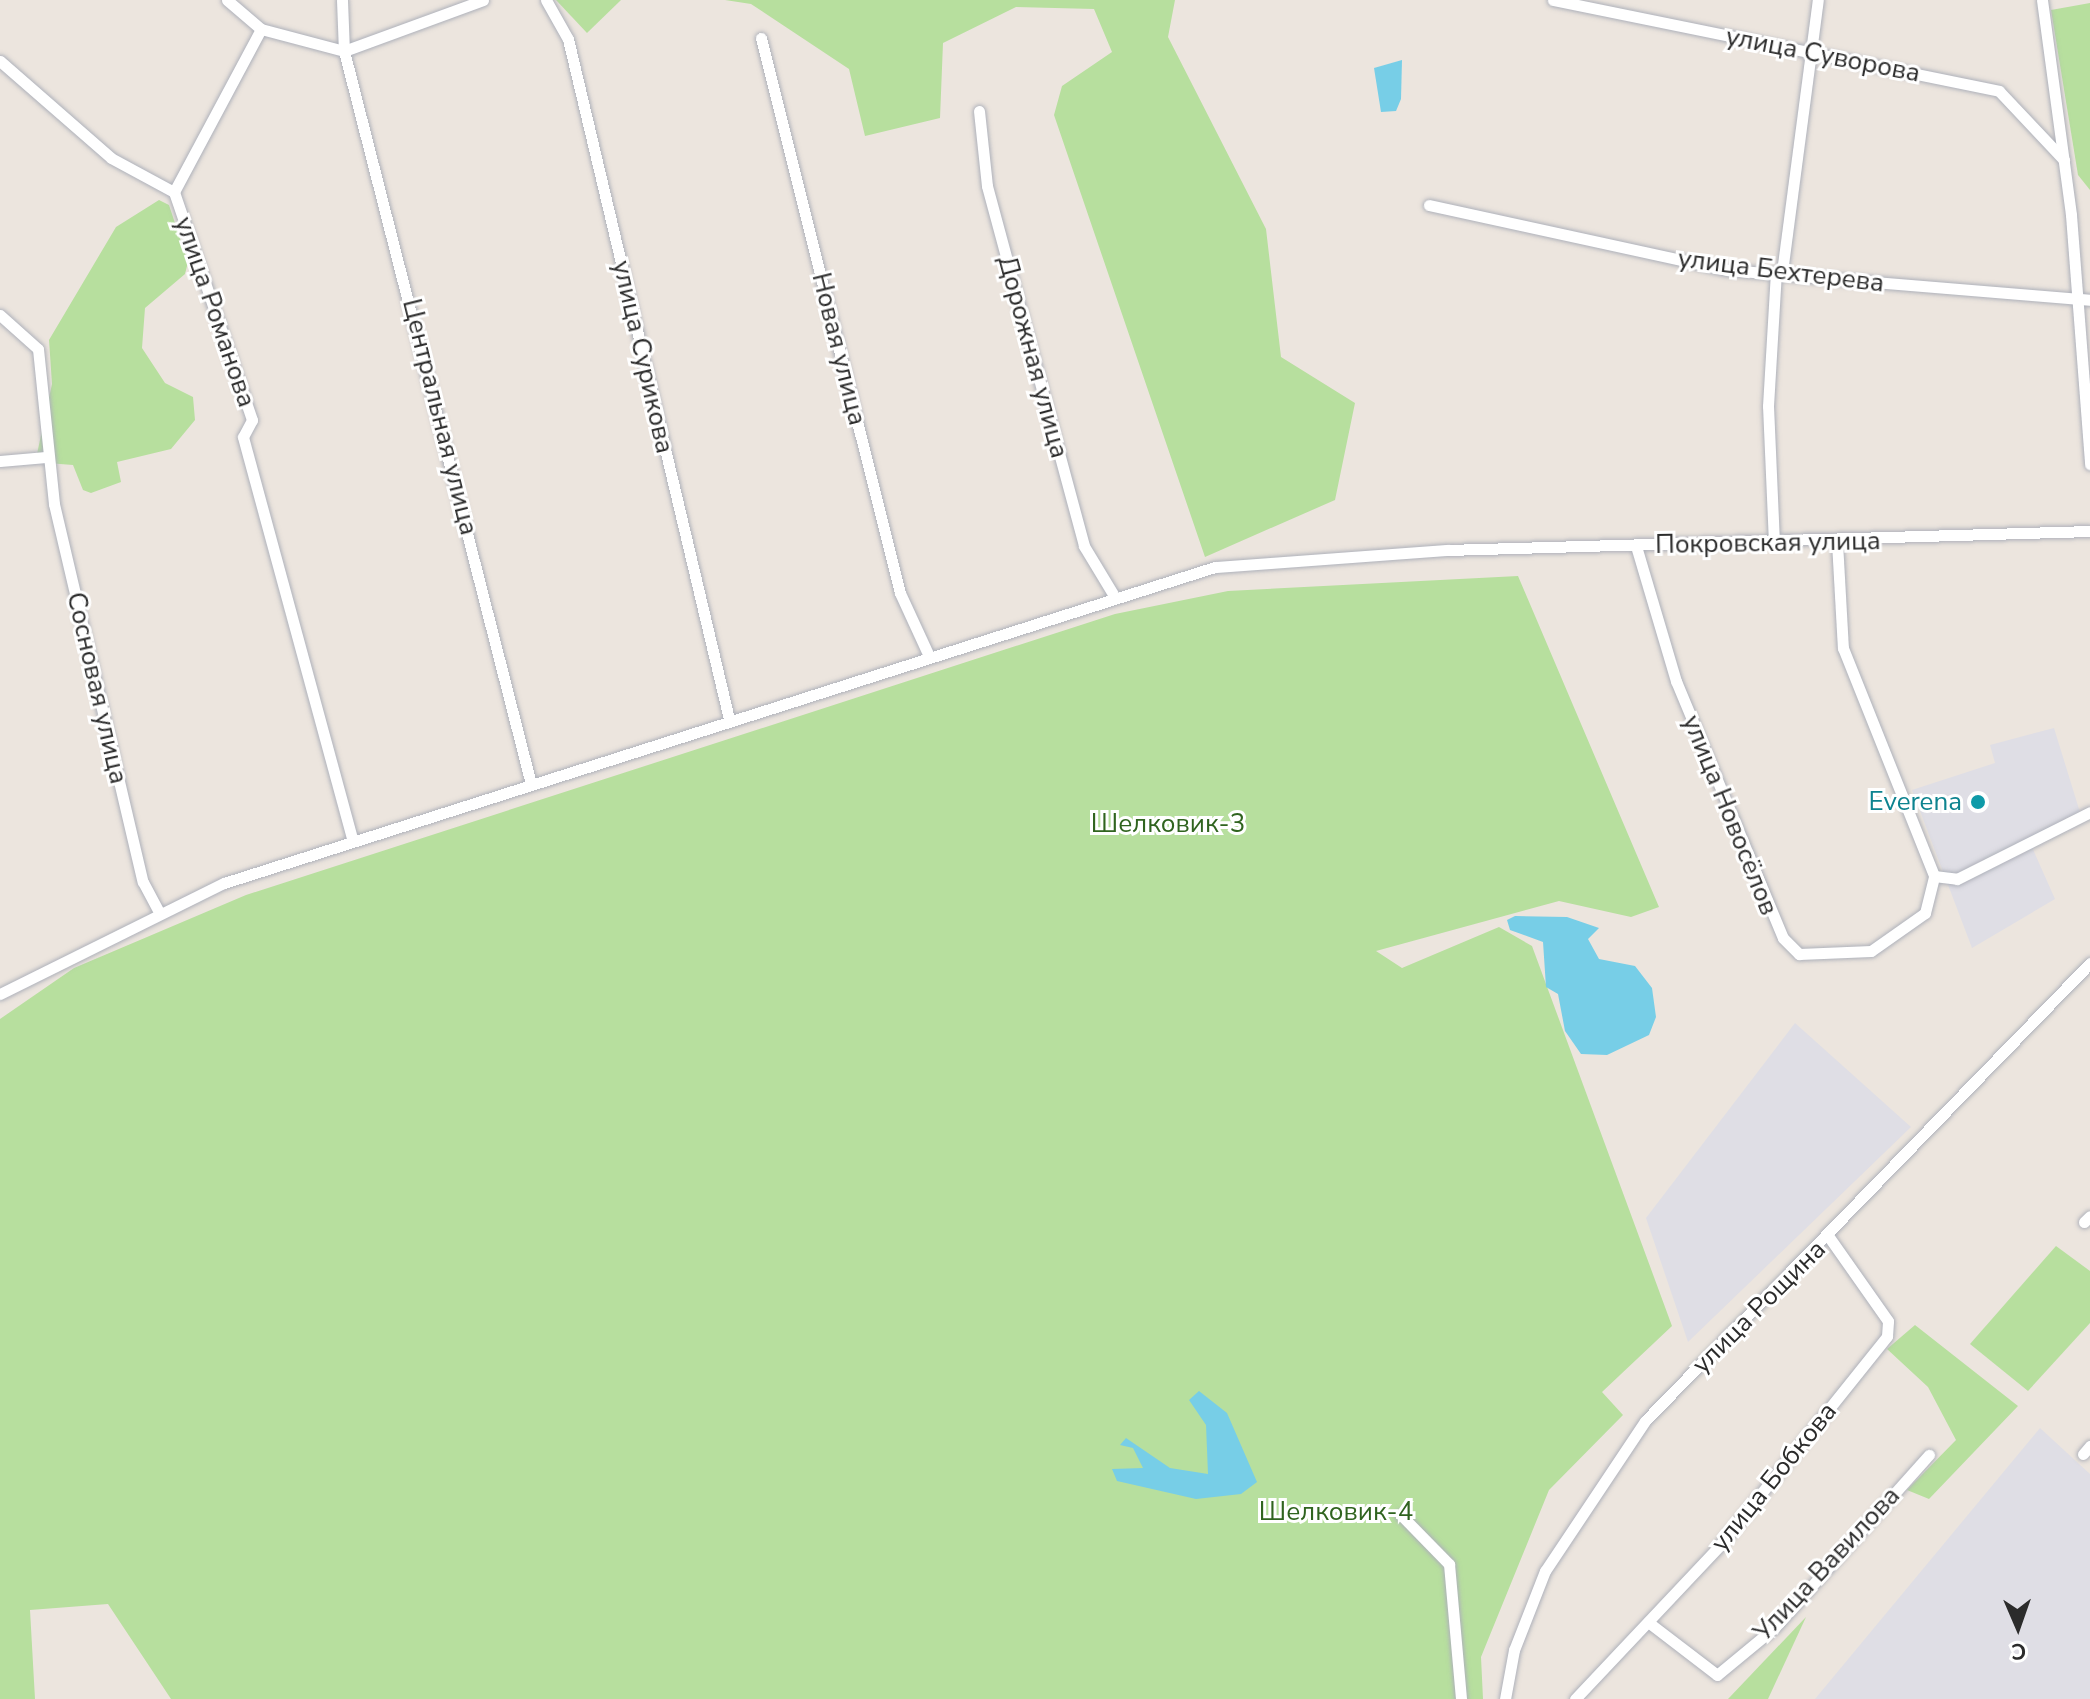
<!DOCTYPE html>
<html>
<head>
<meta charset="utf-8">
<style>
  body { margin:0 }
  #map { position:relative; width:2090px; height:1699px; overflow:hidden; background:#ece5de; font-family:"Nunito Sans",sans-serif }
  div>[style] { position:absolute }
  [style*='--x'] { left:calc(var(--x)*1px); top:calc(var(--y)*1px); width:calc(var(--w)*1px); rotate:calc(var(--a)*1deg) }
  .industrial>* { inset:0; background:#dfdee5 }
  .green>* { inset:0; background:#b7df9e }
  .water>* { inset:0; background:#77cee7 }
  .roads { filter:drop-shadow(0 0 2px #aeb1ba) drop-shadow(0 0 2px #aeb1ba) }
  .minor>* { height:11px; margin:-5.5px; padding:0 5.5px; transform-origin:5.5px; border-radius:5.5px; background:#fff }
  .dots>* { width:22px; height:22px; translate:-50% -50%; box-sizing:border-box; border:4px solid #fff; border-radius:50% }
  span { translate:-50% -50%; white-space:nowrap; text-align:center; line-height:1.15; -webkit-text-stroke:6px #fff; paint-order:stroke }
  .street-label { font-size:26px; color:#2b2b2b }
  .culture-label { font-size:26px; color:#0d838f }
  .right { translate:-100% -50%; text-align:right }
  .park-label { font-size:26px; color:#30641f }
  .north { position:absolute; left:1978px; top:1587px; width:80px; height:80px; -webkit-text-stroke:6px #fff; paint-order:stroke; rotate:178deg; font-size:22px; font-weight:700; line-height:32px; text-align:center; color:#2b2b2b }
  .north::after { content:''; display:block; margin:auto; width:28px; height:36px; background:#2b2b2b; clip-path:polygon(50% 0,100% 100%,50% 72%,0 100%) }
</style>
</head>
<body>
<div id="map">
  <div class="industrial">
    <div style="clip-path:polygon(2054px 728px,2083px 822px,2031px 845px,2055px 899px,1972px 948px,1912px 790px,1995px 763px,1990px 745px)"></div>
    <div style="clip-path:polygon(1795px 1023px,1911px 1127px,1688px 1342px,1646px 1218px)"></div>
    <div style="clip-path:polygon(2040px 1428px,2090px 1474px,2090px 1699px,1815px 1699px)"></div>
  </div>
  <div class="green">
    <div style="clip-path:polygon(556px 0,621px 0,587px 33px)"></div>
    <div style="clip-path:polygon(725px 0,1175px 0,1168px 37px,1266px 229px,1281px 357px,1355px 403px,1335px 500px,1205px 557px,1054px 115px,1062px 86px,1112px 52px,1094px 9px,1016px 7px,943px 43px,940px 118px,865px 136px,849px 69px,751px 4px)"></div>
    <div style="clip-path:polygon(2090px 3px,2090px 190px,2078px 175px,2051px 10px)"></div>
    <div style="clip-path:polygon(159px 200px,169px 205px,188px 262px,185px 274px,145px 308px,142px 348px,165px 383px,193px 397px,195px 420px,171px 449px,117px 462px,121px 482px,91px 493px,83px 490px,73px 465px,47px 463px,37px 454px,52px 384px,49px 340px,116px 227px)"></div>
    <div style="clip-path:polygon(1518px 576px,1659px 907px,1631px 917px,1559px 901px,1376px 951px,1402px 968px,1499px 927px,1532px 946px,1672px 1326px,1602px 1392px,1623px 1415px,1549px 1490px,1481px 1657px,1483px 1699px,171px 1699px,108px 1604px,30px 1610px,35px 1699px,0 1699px,0 1019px,74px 968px,246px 895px,1115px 614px,1228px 591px)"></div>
    <div style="clip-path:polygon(2056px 1246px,2090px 1271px,2090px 1323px,2028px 1391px,1970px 1344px)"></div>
    <div style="clip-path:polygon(1915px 1325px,2018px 1406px,1929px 1499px,1907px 1490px,1956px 1440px,1928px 1387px,1887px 1349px)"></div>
    <div style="clip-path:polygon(1806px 1617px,1768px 1699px,1728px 1699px)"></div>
  </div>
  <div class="water">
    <div style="clip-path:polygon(1402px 60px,1401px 99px,1396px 111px,1381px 112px,1374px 68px)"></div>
    <div style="clip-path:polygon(1515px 916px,1567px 917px,1599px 928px,1588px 939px,1599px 959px,1635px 966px,1652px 988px,1656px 1017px,1649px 1035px,1607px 1055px,1581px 1054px,1565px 1031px,1558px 994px,1546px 987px,1543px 942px,1510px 930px,1507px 920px)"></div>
    <div style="clip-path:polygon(1199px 1391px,1227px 1413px,1257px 1482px,1241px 1494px,1196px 1499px,1117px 1481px,1112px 1469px,1143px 1468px,1133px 1448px,1120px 1445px,1126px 1438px,1170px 1468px,1208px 1474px,1206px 1425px,1189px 1400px)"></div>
  </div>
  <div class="roads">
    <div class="minor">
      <div style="--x:227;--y:0;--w:45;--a:40.5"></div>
      <div style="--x:261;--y:29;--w:86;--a:14.8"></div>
      <div style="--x:342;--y:0;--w:51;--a:87.8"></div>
      <div style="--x:344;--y:51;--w:756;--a:75.69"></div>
      <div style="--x:546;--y:0;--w:45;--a:60.6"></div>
      <div style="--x:568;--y:39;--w:699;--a:76.68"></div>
      <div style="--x:1553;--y:0;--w:455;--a:11.5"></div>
      <div style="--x:1999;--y:91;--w:95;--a:46.7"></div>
      <div style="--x:2042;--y:0;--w:217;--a:82.3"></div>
      <div style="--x:2071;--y:215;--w:250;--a:85.6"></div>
      <div style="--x:261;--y:29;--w:185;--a:118.1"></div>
      <div style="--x:174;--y:192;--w:241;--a:71.1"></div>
      <div style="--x:252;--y:420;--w:19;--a:118"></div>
      <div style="--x:243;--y:437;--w:419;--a:74.8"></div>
      <div style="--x:761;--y:38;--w:572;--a:75.94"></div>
      <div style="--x:900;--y:593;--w:67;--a:65.3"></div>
      <div style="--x:344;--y:51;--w:148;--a:-20.1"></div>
      <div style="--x:0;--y:61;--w:147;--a:41.1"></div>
      <div style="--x:111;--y:158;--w:72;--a:28.4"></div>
      <div style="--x:979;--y:111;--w:75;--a:83.9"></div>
      <div style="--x:987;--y:186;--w:373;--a:74.9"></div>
      <div style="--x:1084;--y:546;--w:56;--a:58.9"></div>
      <div style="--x:1429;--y:205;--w:306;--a:12.3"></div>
      <div style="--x:1728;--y:270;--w:363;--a:4.7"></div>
      <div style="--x:1782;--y:272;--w:274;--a:-82.5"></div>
      <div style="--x:0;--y:315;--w:51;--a:41.8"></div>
      <div style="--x:38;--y:349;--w:156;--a:84.1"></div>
      <div style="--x:54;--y:504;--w:388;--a:76.8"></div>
      <div style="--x:143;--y:882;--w:36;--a:62"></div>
      <div style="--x:0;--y:461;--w:46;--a:-5"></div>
      <div style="--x:1837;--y:542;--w:106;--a:86.8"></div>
      <div style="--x:1843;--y:648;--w:245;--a:68.2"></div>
      <div style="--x:1934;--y:876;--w:23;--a:7"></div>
      <div style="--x:1957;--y:879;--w:149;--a:-26.7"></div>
      <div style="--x:1774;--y:543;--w:137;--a:-92.5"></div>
      <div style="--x:1768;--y:406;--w:133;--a:-86.6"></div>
      <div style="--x:1636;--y:546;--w:141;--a:73.5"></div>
      <div style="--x:1676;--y:681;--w:278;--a:67.4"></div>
      <div style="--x:1783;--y:938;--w:23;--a:45"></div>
      <div style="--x:1799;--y:954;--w:72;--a:-2.4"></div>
      <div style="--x:1871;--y:951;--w:66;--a:-35.1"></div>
      <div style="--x:1925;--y:913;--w:38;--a:-76"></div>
      <div style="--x:0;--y:994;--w:250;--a:-26.4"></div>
      <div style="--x:224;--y:883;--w:1040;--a:-17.69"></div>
      <div style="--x:1215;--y:567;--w:233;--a:-4.2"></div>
      <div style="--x:1447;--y:550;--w:643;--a:-1.69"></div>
      <div style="--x:2084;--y:1222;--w:8;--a:-45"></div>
      <div style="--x:2083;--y:1454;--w:11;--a:-49"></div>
      <div style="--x:1401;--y:1515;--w:69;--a:45.6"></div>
      <div style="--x:1449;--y:1564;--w:136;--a:84.9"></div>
      <div style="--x:1648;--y:1622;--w:87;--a:37.5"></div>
      <div style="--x:1717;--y:1675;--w:75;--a:-39.6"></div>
      <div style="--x:1775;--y:1627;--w:231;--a:-48.2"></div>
      <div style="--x:1505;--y:1699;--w:50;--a:-79.6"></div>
      <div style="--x:1514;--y:1650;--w:85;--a:-68.6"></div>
      <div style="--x:1545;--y:1571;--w:180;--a:-56.3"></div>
      <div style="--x:1645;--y:1421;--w:639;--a:-45.82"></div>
      <div style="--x:1575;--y:1699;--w:210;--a:-46.7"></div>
      <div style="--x:1719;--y:1546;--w:269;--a:-51.3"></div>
      <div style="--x:1887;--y:1336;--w:15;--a:-86"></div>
      <div style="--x:1888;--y:1321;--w:103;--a:-125.1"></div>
    </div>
  </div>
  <div class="dots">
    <div style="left:1978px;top:802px;background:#0f9aa8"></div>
  </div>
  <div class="street-label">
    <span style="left:1823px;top:55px;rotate:11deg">улица Суворова</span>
    <span style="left:1781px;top:271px;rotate:7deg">улица Бехтерева</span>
    <span style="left:215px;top:312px;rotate:71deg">улица Романова</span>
    <span style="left:839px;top:349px;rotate:76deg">Новая улица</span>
    <span style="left:643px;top:357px;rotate:77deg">улица Сурикова</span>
    <span style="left:1033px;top:357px;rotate:75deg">Дорожная улица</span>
    <span style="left:440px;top:417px;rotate:76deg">Центральная улица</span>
    <span style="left:1768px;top:543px;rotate:-1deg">Покровская улица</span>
    <span style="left:97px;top:688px;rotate:77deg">Сосновая улица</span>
    <span style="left:1730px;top:815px;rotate:68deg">улица Новосёлов</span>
    <span style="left:1759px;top:1307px;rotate:-45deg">улица Рощина</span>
    <span style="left:1774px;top:1477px;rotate:-51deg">улица Бобкова</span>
    <span style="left:1827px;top:1564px;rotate:-47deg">Улица Вавилова</span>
  </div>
  <div class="culture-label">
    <span class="right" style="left:1962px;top:802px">Everena</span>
  </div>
  <div class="park-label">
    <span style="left:1168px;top:824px">Шелковик-3</span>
    <span style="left:1336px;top:1512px">Шелковик-4</span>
  </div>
  <div class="north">С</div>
</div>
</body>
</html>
